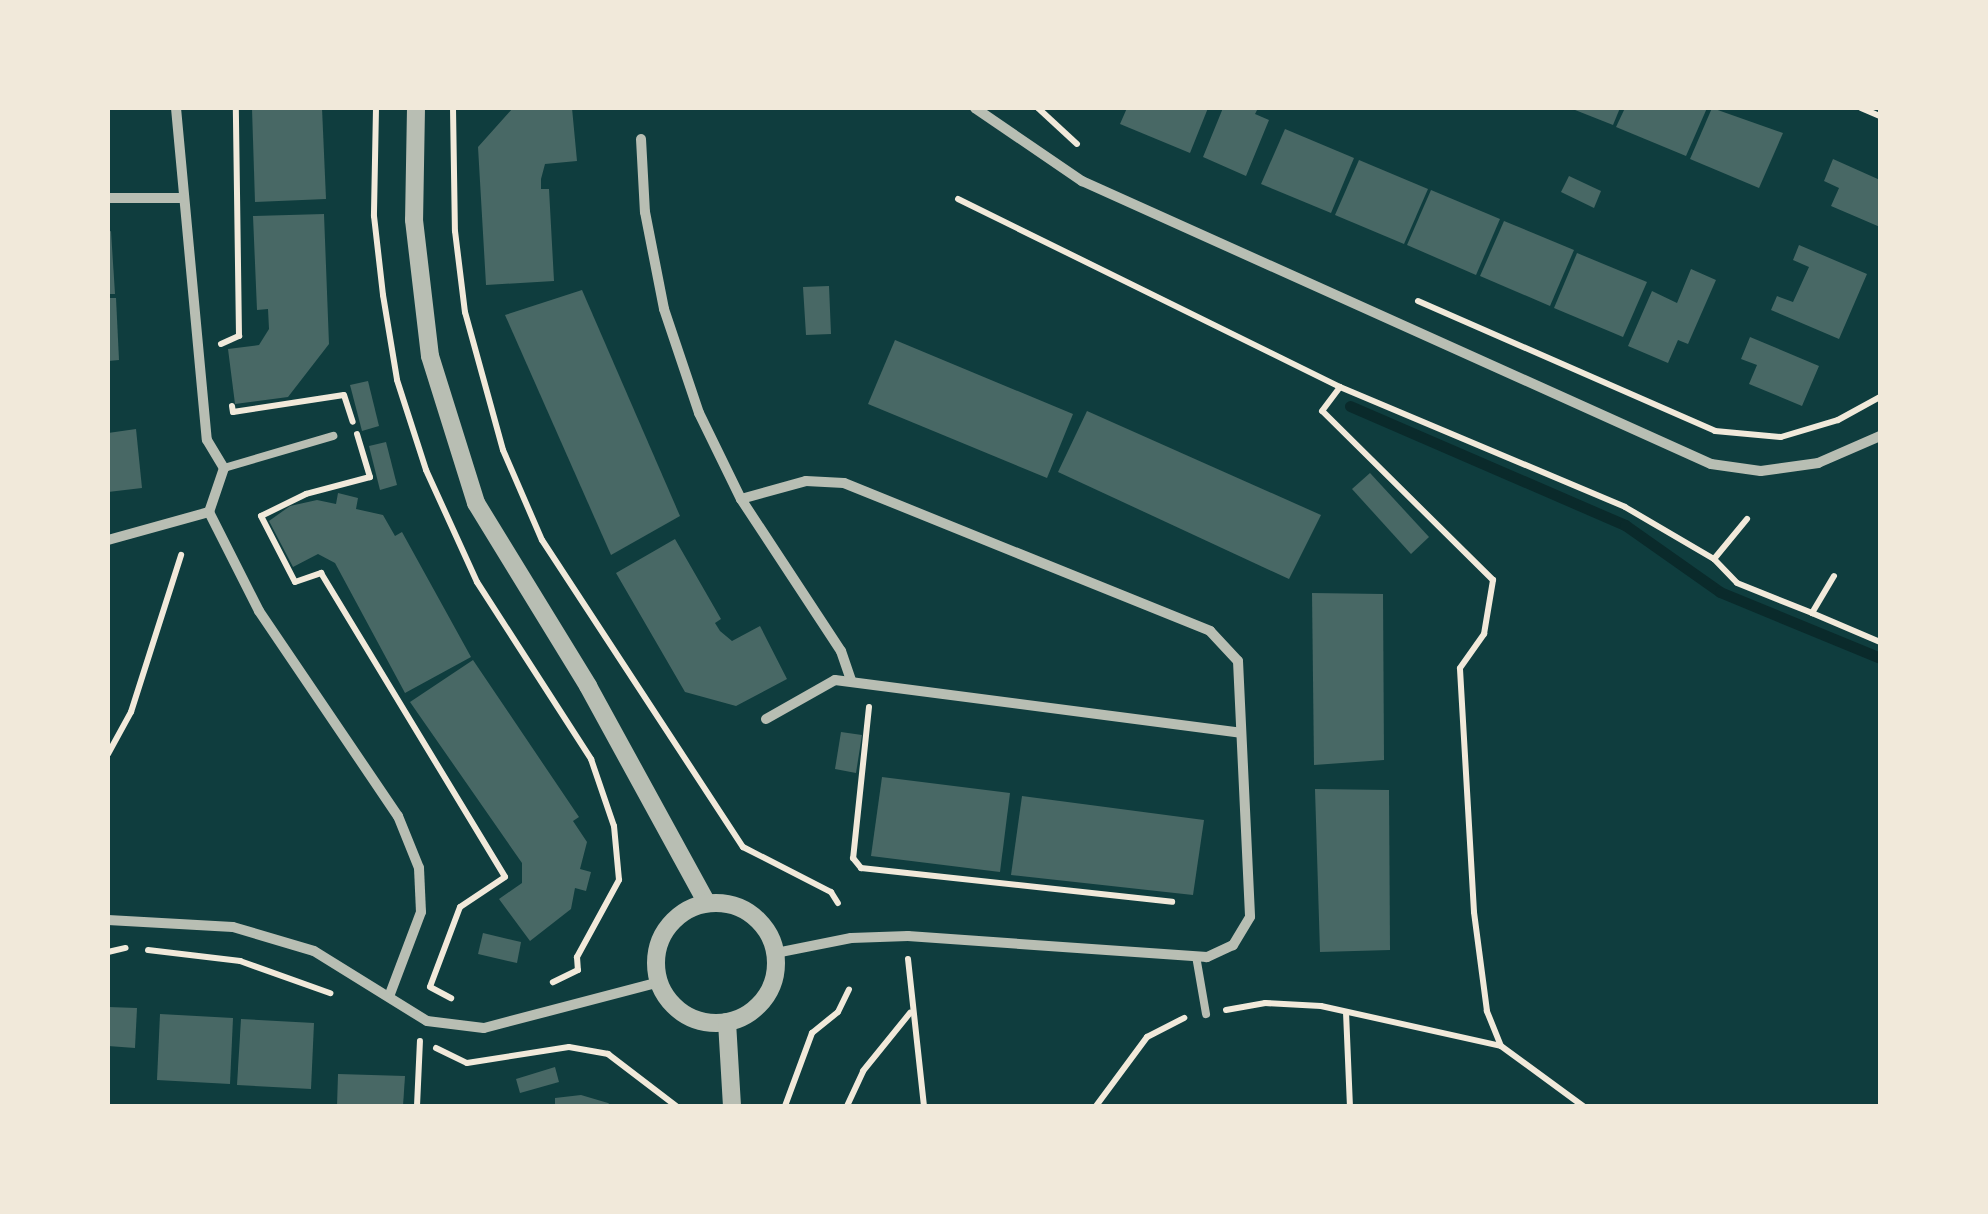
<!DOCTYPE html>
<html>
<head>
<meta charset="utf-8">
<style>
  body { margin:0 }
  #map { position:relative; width:1988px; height:1214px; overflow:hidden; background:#0f3d3e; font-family:"Public Sans",sans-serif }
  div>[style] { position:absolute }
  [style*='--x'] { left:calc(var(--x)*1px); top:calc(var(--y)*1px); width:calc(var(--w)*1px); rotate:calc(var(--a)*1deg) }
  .stream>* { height:11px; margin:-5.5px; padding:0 5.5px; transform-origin:5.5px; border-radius:5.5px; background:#0a2a2b }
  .building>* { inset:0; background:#486865 }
  .path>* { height:6px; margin:-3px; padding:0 3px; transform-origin:3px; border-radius:3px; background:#f1e9da }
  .service>* { height:8px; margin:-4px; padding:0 4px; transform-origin:4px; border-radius:4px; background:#b8beb3 }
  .minor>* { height:10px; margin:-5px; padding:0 5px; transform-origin:5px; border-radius:5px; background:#b8beb3 }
  .tertiary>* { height:18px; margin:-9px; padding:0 9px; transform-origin:9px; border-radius:9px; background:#b8beb3 }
  .tertiary>.ring { margin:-9px; padding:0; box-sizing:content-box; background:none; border:18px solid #b8beb3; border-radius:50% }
  span { translate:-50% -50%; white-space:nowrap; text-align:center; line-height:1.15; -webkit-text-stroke:8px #f1e9da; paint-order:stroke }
  .frame { position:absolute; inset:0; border:110px solid #f1e9da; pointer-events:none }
</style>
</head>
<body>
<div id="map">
  <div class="stream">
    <div style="--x:1350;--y:406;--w:300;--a:23.4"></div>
    <div style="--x:1625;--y:525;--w:116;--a:35.2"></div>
    <div style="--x:1720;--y:592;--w:173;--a:22.4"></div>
  </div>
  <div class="building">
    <div style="clip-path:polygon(263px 108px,322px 108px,326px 199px,255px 202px,252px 109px)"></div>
    <div style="clip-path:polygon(513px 108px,572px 108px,577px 161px,545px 164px,541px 179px,541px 189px,549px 189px,554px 281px,486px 285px,478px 147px)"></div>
    <div style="clip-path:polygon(1127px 108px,1208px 108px,1190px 153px,1120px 124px)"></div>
    <div style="clip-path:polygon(1223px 108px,1258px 108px,1255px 114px,1269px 120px,1246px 176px,1203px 157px)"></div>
    <div style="clip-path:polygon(1570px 108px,1620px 108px,1613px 125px)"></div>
    <div style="clip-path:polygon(1625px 108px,1707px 108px,1686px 156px,1616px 127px)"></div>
    <div style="clip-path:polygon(1712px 108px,1783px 133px,1759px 188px,1690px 159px)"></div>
    <div style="clip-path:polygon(1285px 129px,1354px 158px,1331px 213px,1261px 184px)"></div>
    <div style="clip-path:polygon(1833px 159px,1880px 180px,1880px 227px,1831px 206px,1839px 188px,1824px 181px)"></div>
    <div style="clip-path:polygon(1359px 160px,1428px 189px,1404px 244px,1335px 215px)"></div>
    <div style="clip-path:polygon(1569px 176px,1601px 191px,1594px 208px,1561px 192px)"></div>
    <div style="clip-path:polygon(1431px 190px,1500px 219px,1476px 275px,1407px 245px)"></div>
    <div style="clip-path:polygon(324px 214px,329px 344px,288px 397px,235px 404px,228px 349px,259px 345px,269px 329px,268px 309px,257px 310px,253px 216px)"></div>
    <div style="clip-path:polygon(1504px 221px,1574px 250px,1550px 306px,1480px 276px)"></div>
    <div style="clip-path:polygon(111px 231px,115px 294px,108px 294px,108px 232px)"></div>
    <div style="clip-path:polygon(1799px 245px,1867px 274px,1839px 339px,1771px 310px,1777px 296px,1793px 302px,1809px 267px,1793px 260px)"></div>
    <div style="clip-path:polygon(1577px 253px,1647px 282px,1623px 337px,1554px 308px)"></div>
    <div style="clip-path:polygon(1691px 269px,1716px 280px,1688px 344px,1678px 340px,1668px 363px,1628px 346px,1652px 291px,1677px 303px)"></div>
    <div style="clip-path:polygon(829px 286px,831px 334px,806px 335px,803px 287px)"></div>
    <div style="clip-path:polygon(582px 290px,680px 516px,611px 555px,505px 315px)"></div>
    <div style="clip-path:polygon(108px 298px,116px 298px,119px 360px,108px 361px)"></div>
    <div style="clip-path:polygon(1750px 337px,1819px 366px,1802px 406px,1749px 384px,1757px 365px,1741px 359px)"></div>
    <div style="clip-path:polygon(895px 340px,1073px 414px,1047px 478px,868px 404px)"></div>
    <div style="clip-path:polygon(368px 381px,379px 426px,362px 431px,350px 385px)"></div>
    <div style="clip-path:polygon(1087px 411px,1321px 515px,1289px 579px,1058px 472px)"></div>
    <div style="clip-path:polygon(136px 429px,142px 488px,108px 492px,108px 433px)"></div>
    <div style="clip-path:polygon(386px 442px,397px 485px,380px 490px,369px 446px)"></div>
    <div style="clip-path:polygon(1370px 473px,1429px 537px,1411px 554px,1352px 489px)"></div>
    <div style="clip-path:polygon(338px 493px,358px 498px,356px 509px,383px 515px,395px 536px,402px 532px,471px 657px,405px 693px,335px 563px,318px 554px,293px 567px,269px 521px,290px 506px,317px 500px,336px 504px)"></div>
    <div style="clip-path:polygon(675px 539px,721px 619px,715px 623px,720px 631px,732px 641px,760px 626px,787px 679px,736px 706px,685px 692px,616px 573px)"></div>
    <div style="clip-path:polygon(1312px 593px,1383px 594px,1384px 760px,1314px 765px)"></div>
    <div style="clip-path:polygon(473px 660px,579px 817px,573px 821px,587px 842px,580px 869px,591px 872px,586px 891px,575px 888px,571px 909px,530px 941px,499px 899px,522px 883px,522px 863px,410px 702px)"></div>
    <div style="clip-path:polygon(841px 732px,862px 735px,856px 773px,835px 769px)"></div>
    <div style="clip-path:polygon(882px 777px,1010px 793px,1000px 872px,871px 856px)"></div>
    <div style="clip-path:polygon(1315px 789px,1389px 790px,1390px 950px,1320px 952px)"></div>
    <div style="clip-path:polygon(1022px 796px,1204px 820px,1193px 895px,1011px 875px)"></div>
    <div style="clip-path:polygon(483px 933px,521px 942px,517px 963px,478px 954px)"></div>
    <div style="clip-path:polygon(108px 1007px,137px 1008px,135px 1048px,108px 1046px)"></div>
    <div style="clip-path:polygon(160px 1014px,233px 1018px,230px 1084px,157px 1080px)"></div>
    <div style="clip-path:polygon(241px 1019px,314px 1023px,311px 1089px,237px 1085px)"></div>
    <div style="clip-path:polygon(555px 1067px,559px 1082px,520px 1093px,516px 1079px)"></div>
    <div style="clip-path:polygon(338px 1074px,405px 1076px,403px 1106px,337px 1106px)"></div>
    <div style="clip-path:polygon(581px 1095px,608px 1103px,612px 1106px,555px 1106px,555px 1098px)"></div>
  </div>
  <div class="path">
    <div style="--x:376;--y:108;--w:108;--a:91.1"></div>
    <div style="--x:374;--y:216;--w:80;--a:83.5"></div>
    <div style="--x:383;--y:295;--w:86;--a:80.6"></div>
    <div style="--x:397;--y:380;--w:95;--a:72.1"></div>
    <div style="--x:426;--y:470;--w:123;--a:65.5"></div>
    <div style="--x:477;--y:582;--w:211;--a:57.2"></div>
    <div style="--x:591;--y:759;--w:71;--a:71.1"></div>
    <div style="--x:614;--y:826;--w:54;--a:84.7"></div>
    <div style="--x:619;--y:880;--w:88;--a:118.6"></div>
    <div style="--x:577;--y:957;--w:13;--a:86"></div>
    <div style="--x:578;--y:970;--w:28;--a:154"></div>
    <div style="--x:453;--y:108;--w:123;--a:89.1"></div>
    <div style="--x:455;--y:231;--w:82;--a:83"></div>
    <div style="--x:465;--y:312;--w:143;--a:74.6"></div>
    <div style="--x:503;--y:450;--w:98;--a:66.6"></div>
    <div style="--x:542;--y:540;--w:367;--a:56.8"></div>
    <div style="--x:743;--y:847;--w:99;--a:27.1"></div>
    <div style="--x:831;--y:892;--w:13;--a:58"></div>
    <div style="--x:1038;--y:108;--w:53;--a:42.7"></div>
    <div style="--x:1861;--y:108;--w:21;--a:23"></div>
    <div style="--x:958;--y:199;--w:426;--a:26.2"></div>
    <div style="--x:1418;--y:301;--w:324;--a:23.6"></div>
    <div style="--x:1715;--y:431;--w:66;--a:5.2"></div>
    <div style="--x:1781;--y:437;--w:59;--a:-16.6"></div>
    <div style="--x:1838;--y:420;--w:48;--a:-28.7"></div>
    <div style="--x:221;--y:344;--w:20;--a:-24"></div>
    <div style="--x:239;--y:336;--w:228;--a:-90.8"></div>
    <div style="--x:232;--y:406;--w:6;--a:81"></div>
    <div style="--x:233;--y:412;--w:112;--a:-8.7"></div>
    <div style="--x:344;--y:395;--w:28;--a:72"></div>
    <div style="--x:357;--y:434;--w:45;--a:73.2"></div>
    <div style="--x:370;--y:477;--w:66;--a:165.1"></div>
    <div style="--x:306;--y:494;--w:50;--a:153.9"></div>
    <div style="--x:261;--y:516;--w:74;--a:62.7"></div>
    <div style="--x:295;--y:582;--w:28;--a:-19"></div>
    <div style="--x:321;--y:573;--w:355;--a:58.8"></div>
    <div style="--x:505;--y:877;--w:54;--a:146.3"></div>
    <div style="--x:460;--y:907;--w:85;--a:110.6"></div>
    <div style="--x:430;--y:987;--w:24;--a:28"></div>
    <div style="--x:1714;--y:559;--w:33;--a:46"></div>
    <div style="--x:1737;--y:583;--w:81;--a:21.8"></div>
    <div style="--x:1812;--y:613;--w:43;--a:-59.3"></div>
    <div style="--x:1812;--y:613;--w:74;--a:23.1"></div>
    <div style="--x:869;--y:707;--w:152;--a:96"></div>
    <div style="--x:853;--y:858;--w:13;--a:51"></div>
    <div style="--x:861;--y:868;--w:313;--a:6.2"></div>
    <div style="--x:108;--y:754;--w:48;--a:-61.3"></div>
    <div style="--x:131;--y:712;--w:165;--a:-72.3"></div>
    <div style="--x:148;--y:950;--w:93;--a:6.8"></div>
    <div style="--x:240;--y:961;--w:96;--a:19.6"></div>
    <div style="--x:108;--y:952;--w:18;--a:-13"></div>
    <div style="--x:908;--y:959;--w:148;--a:83.8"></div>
    <div style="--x:1226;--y:1010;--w:40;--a:-10"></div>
    <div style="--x:1265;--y:1003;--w:56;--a:3.1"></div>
    <div style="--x:1321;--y:1006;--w:184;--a:12.5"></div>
    <div style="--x:1501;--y:1046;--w:102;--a:36.2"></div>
    <div style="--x:1346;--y:1012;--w:94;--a:87.6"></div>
    <div style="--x:1501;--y:1046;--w:38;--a:-112"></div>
    <div style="--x:1487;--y:1011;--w:100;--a:-97.5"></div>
    <div style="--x:1474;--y:912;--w:244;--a:-93.3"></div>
    <div style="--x:1460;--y:668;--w:42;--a:-54.8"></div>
    <div style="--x:1484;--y:634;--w:55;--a:-80.5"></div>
    <div style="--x:1493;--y:580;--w:240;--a:-135.3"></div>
    <div style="--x:1322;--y:411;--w:30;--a:-53"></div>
    <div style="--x:1340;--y:387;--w:309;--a:22.8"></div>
    <div style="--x:1625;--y:507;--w:103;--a:30.3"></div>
    <div style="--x:1714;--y:559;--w:52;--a:-50.5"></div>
    <div style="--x:436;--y:1048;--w:34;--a:26"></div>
    <div style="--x:467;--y:1063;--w:103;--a:-8.9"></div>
    <div style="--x:569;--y:1047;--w:40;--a:10"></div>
    <div style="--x:608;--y:1054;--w:86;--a:37.4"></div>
    <div style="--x:417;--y:1106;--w:65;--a:-87.4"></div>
    <div style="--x:785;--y:1106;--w:78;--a:-69.7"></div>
    <div style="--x:812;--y:1033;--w:33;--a:-39"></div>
    <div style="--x:838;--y:1012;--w:25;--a:-64"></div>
    <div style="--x:847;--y:1106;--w:38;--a:-65"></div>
    <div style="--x:863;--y:1071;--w:75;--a:-51"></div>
    <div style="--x:1096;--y:1106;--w:86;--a:-53.5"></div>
    <div style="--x:1147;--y:1037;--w:42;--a:-27.2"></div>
  </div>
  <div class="service">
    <div style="--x:224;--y:468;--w:114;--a:-16.4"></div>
    <div style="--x:1196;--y:956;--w:59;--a:80.2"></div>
  </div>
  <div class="minor">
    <div style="--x:176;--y:108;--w:333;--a:84.7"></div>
    <div style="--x:207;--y:440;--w:33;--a:59"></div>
    <div style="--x:224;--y:468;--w:46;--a:108.8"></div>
    <div style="--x:975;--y:108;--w:130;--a:34.3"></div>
    <div style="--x:1082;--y:181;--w:690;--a:24.22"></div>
    <div style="--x:1711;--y:464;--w:50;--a:8"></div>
    <div style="--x:1761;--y:471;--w:58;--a:-8"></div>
    <div style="--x:1818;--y:463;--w:68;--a:-23.5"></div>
    <div style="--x:641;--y:139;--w:73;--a:86.9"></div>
    <div style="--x:645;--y:212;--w:99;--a:78.9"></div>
    <div style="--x:664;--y:309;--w:110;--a:71.4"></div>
    <div style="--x:699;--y:413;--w:96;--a:64"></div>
    <div style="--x:741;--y:499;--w:182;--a:56.7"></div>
    <div style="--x:841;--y:651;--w:31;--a:71"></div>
    <div style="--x:108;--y:198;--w:73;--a:0"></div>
    <div style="--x:741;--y:499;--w:67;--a:-15.5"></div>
    <div style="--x:806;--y:481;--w:38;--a:3"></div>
    <div style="--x:844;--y:483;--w:395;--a:22"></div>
    <div style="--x:1210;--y:631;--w:41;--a:47"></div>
    <div style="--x:1238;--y:661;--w:256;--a:87.3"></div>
    <div style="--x:1250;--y:917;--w:33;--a:121"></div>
    <div style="--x:1233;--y:945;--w:29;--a:155"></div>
    <div style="--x:1207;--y:957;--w:300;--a:-176"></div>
    <div style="--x:908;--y:936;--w:57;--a:178"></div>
    <div style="--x:851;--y:938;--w:76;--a:168.7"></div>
    <div style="--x:209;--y:512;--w:111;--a:63.2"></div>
    <div style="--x:259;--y:611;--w:248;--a:55.9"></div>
    <div style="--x:398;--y:816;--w:56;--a:68"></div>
    <div style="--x:419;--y:868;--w:44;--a:87.4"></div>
    <div style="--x:421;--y:912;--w:88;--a:110.7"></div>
    <div style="--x:108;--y:540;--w:105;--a:-15.5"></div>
    <div style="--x:766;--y:719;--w:79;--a:-29.5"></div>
    <div style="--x:835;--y:680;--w:409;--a:7.4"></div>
    <div style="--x:108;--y:920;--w:125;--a:3.2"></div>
    <div style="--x:233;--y:927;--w:84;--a:16.5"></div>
    <div style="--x:314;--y:951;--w:133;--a:31.8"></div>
    <div style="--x:427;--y:1021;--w:57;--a:7"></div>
    <div style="--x:484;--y:1028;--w:181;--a:-14.7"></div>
  </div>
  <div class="tertiary">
    <div style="--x:416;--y:108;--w:112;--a:91"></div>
    <div style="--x:414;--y:220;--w:137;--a:83.3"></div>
    <div style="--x:430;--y:356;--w:154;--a:72.6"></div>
    <div style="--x:476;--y:503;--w:215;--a:58.5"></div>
    <div style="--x:588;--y:686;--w:247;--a:61.3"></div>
    <div class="ring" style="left:656px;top:903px;width:102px;height:102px"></div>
    <div style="--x:727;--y:1022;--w:84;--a:86.6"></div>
  </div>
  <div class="frame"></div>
</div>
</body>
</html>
